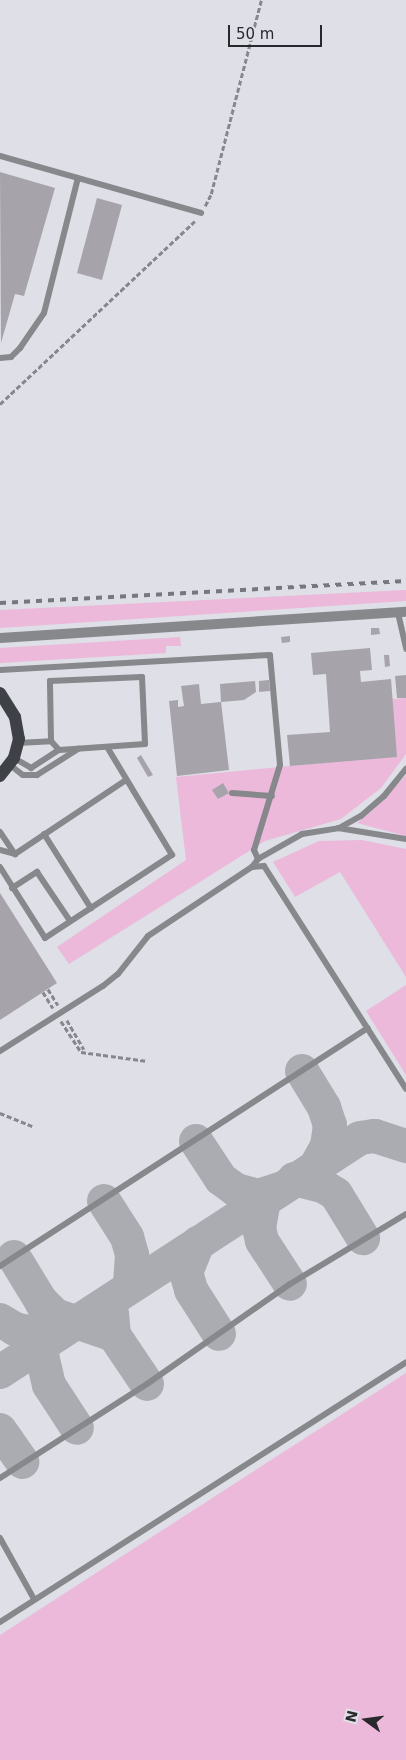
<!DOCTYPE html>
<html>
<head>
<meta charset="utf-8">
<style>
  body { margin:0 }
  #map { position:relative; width:406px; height:1760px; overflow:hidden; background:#dedfe7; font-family:"DejaVu Sans",sans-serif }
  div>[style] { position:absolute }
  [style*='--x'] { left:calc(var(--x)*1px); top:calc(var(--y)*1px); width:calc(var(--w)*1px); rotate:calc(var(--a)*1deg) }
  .green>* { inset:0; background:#ecb9da }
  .taxiway>* { height:34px; margin:-17px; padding:0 17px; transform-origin:17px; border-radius:17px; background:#aaacb2 }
  .building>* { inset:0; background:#a7a3aa }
  .path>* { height:2.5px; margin-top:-1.25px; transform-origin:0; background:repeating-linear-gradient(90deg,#87878d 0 5px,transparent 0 7.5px) }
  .lane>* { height:6px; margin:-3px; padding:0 3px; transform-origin:3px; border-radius:3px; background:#86888b }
  .street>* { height:10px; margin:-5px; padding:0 5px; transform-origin:5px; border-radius:5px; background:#86888b }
  .primary>* { height:12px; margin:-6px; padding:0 6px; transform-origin:6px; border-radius:6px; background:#3e4247 }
  .rail>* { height:4px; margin-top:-2px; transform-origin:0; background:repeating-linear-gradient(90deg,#77787d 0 6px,transparent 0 12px) }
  span { translate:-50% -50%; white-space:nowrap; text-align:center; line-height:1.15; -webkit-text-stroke:4.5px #dedfe7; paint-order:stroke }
  .north { position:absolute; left:341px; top:1695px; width:50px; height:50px; -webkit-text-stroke:4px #dedfe7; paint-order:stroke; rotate:284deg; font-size:14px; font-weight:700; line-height:20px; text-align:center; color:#29292d }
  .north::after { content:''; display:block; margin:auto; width:18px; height:22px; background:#29292d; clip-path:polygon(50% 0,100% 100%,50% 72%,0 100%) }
  .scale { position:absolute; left:228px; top:25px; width:94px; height:22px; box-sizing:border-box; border:2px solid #29292d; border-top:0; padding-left:6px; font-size:15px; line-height:18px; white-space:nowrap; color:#29292d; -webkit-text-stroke:4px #dedfe7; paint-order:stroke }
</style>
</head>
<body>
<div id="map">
  <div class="green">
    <div style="clip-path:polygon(406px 590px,406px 601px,0 628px,0 610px)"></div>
    <div style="clip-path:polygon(180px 637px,181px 646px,166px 646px,166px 653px,0 663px,0 648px)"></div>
    <div style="clip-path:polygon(406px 698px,406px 754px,381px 788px,341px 819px,265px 841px,69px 964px,57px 947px,186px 860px,176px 777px,330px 762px,392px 699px)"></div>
    <div style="clip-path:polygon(406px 775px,406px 836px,357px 823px,373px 810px)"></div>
    <div style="clip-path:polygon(362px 840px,406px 849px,406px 977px,340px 872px,295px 897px,273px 862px,319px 841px)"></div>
    <div style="clip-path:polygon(406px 985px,406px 1075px,366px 1011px)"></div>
    <div style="clip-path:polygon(406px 1373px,406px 1760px,0 1760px,0 1635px)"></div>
  </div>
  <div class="taxiway">
    <div style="--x:302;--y:1071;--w:42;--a:58.6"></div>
    <div style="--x:324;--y:1107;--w:19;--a:72"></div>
    <div style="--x:330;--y:1125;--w:21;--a:98"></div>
    <div style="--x:327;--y:1146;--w:21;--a:119"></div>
    <div style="--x:196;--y:1141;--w:45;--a:56.7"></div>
    <div style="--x:221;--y:1179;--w:19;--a:36"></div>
    <div style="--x:236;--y:1190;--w:23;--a:15"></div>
    <div style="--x:258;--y:1196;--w:23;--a:-18"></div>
    <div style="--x:294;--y:1179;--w:30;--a:14"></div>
    <div style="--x:323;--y:1186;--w:15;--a:32"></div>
    <div style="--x:336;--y:1194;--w:52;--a:58.5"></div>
    <div style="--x:264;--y:1200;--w:28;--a:100"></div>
    <div style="--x:259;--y:1228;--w:13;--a:77"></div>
    <div style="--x:262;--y:1241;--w:51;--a:56.9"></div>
    <div style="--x:104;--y:1201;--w:43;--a:57.4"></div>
    <div style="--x:127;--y:1237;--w:19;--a:74"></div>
    <div style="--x:132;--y:1255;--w:32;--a:94"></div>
    <div style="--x:198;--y:1243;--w:31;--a:112"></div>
    <div style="--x:186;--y:1272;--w:19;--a:74"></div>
    <div style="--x:191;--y:1290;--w:52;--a:57.5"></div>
    <div style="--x:14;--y:1257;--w:52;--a:58.5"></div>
    <div style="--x:41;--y:1301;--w:20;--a:45"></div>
    <div style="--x:55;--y:1315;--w:62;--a:18.7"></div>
    <div style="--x:41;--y:1301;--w:14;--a:65"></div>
    <div style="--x:47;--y:1314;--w:41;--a:97"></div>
    <div style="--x:42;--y:1355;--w:31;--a:77"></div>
    <div style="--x:49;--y:1385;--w:51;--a:56.9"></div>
    <div style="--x:112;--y:1313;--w:22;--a:85"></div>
    <div style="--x:114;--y:1335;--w:59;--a:56"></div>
    <div style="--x:0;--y:1320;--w:17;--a:31"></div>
    <div style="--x:15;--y:1329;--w:17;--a:13"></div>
    <div style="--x:32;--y:1333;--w:27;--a:0"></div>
    <div style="--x:0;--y:1372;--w:429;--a:-33"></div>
    <div style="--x:360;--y:1138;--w:15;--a:-8"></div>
    <div style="--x:375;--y:1136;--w:33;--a:18"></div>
    <div style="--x:0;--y:1430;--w:39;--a:55"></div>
  </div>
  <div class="building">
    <div style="clip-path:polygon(0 172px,55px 188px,24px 296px,15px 294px,1px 343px)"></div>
    <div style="clip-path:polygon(97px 198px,122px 205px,102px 280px,77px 273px)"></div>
    <div style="clip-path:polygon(371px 628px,379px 628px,380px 634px,371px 635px)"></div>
    <div style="clip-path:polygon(290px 636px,290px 642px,282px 643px,281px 637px)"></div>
    <div style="clip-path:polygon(370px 648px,372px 670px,360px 671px,361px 682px,391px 679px,397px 757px,290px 766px,287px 735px,330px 732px,326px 674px,313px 675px,311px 653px)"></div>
    <div style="clip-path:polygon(384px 655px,389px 655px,390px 666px,385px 667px)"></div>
    <div style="clip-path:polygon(406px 675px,406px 698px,397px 698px,395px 676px)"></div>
    <div style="clip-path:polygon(269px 680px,270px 691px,259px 692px,259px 681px)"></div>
    <div style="clip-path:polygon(255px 681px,256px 692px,244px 700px,221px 702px,220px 684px)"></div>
    <div style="clip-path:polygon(199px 684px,201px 704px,221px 702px,229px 770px,177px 776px,169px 701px,178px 700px,178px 707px,184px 706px,181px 686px)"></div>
    <div style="clip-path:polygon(141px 755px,153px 775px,148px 777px,137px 758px)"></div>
    <div style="clip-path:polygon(223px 783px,229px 793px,218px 799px,212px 790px)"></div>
    <div style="clip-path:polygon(0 893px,57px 983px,0 1020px)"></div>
  </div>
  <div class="path">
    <div style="--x:205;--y:206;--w:13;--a:-63"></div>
    <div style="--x:211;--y:194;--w:200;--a:-75.5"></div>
    <div style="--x:0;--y:404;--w:267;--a:-43.2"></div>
    <div style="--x:48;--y:989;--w:19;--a:58"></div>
    <div style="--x:43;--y:992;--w:19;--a:58"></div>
    <div style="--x:67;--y:1020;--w:34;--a:60"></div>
    <div style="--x:61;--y:1021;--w:37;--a:57"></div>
    <div style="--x:81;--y:1052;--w:67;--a:7.8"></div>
    <div style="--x:0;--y:1113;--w:35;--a:22"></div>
  </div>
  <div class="lane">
    <div style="--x:0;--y:156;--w:209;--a:15.8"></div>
    <div style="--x:0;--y:358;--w:11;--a:-5"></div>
    <div style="--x:11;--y:357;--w:13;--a:-45"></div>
    <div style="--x:20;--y:348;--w:42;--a:-55.6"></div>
    <div style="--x:44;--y:313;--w:139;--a:-75.9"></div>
    <div style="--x:398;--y:613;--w:37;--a:77"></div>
    <div style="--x:0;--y:670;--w:270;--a:-3.2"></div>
    <div style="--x:270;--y:655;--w:110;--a:84.8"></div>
    <div style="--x:280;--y:765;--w:89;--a:107"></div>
    <div style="--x:254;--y:850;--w:10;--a:66"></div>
    <div style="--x:142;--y:677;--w:67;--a:87.4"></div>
    <div style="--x:145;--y:744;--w:86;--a:176"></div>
    <div style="--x:59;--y:750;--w:12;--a:-132"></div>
    <div style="--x:51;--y:741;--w:60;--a:-91"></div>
    <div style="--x:50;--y:681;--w:92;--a:-2.5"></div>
    <div style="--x:18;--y:743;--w:33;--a:-3"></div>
    <div style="--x:14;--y:758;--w:20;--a:30"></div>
    <div style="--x:31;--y:768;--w:33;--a:-33"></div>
    <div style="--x:10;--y:765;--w:16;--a:38"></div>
    <div style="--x:23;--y:775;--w:14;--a:0"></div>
    <div style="--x:37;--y:775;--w:49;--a:-32.4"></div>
    <div style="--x:232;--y:793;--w:40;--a:4.3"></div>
    <div style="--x:339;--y:828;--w:25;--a:-29"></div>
    <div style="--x:361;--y:816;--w:30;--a:-41"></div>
    <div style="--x:384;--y:796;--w:35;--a:-51"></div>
    <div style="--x:0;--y:832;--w:27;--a:56"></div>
    <div style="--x:44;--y:834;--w:88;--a:57.6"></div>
    <div style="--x:0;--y:850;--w:16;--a:15"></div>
    <div style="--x:15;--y:854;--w:133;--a:-33.7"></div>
    <div style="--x:0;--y:867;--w:84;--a:57.6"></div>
    <div style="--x:45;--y:938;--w:152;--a:-33.2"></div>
    <div style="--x:172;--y:855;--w:126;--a:-121"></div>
    <div style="--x:252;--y:867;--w:12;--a:-5"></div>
    <div style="--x:264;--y:866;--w:264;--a:57.5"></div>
    <div style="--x:12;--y:888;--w:30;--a:-33"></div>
    <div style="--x:37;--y:872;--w:59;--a:56"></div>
    <div style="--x:0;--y:1051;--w:122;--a:-32.3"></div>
    <div style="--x:103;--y:986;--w:19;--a:-39"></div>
    <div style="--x:118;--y:974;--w:48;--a:-51.7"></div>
    <div style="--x:148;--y:936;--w:125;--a:-33.6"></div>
    <div style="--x:252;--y:867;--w:10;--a:-53"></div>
    <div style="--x:258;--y:859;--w:51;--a:-29.6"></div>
    <div style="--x:302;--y:834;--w:36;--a:-9"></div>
    <div style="--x:338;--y:828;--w:69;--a:9.2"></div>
    <div style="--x:0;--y:1266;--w:438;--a:-32.9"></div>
    <div style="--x:0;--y:1478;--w:174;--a:-32.6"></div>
    <div style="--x:147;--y:1384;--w:174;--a:-35"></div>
    <div style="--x:290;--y:1284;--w:135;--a:-31.1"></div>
    <div style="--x:0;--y:1538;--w:70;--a:60.9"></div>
    <div style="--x:0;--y:1622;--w:482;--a:-32.6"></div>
  </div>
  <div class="street">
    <div style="--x:0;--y:638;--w:407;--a:-3.7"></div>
  </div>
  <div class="primary">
    <div style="--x:0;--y:693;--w:28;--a:58"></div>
    <div style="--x:15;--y:717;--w:22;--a:80"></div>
    <div style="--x:19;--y:739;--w:20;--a:105"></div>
    <div style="--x:14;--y:758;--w:23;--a:128"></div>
  </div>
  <div class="rail">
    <div style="--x:0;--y:603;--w:407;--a:-3.1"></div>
  </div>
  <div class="north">N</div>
  <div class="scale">50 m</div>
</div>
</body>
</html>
